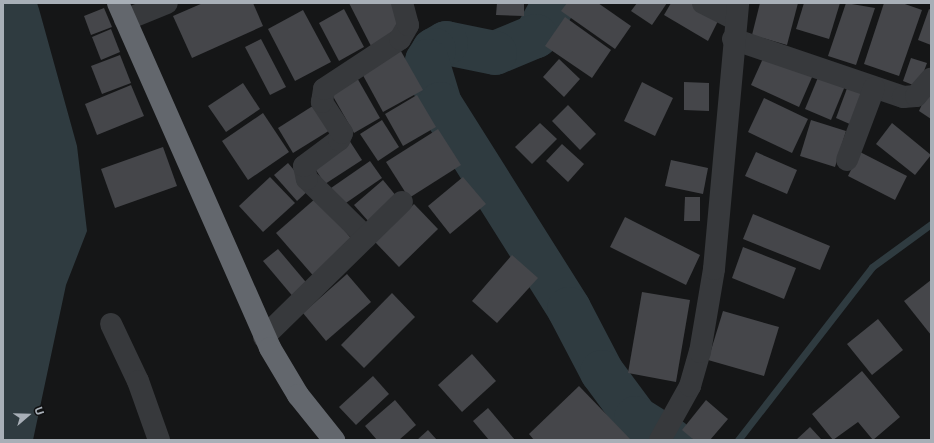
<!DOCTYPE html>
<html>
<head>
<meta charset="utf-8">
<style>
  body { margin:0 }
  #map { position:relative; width:934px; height:443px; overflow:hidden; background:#151617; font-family:Commissioner,sans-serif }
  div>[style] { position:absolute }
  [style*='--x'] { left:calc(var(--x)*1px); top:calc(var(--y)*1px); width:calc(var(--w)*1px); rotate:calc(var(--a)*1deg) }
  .water>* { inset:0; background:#2f3b40 }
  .stream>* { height:7px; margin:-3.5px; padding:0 3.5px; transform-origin:3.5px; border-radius:3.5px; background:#2f3b40 }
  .river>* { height:44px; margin:-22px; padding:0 22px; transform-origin:22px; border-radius:22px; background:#2f3b40 }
  .building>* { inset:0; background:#45464a }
  .minor>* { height:22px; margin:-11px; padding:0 11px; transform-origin:11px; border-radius:11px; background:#37393c }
  .highway>* { height:22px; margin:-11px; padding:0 11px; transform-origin:11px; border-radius:11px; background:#63676d }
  span { translate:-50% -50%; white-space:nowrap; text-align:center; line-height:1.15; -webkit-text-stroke:3.5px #101112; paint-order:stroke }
  .frame { position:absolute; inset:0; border:4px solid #a8afb7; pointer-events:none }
  .north { position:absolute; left:8px; top:395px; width:40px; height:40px; -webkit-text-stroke:3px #101112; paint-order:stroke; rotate:70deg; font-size:11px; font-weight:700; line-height:16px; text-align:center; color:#a8afb7 }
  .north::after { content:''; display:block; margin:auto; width:14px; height:18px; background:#a8afb7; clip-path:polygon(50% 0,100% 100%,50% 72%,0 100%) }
</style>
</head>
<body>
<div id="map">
  <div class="water">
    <div style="clip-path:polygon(3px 3px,37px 3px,39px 9px,77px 146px,87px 231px,66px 285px,33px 440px,3px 440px)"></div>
  </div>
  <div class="stream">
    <div style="--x:738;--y:440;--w:219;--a:-52.2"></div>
    <div style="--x:872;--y:267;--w:73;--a:-36.1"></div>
  </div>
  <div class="river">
    <div style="--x:554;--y:3;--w:38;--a:119"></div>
    <div style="--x:536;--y:36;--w:44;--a:157.5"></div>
    <div style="--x:495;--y:53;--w:50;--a:-168.5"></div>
    <div style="--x:446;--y:43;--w:14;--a:150"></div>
    <div style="--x:434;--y:50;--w:13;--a:122"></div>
    <div style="--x:427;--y:61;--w:45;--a:73.2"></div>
    <div style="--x:440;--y:104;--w:242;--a:57.8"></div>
    <div style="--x:569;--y:309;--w:71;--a:62.4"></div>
    <div style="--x:602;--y:372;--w:57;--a:53.5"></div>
    <div style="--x:636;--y:418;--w:41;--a:32.2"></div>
  </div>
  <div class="building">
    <div style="clip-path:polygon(203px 3px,253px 3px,263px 26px,192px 58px,173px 16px)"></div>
    <div style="clip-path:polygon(349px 3px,393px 3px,406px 28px,371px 46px)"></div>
    <div style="clip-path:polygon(497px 3px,524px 3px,524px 16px,496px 15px)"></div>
    <div style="clip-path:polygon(567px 3px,598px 3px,631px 26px,615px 49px,561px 11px)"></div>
    <div style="clip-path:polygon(637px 3px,667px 3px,652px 25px,631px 11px)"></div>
    <div style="clip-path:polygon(671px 3px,691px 3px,719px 19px,708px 41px,664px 15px)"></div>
    <div style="clip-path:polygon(760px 3px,798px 3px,787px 45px,752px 35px)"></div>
    <div style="clip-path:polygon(804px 3px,840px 3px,829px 39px,796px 29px)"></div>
    <div style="clip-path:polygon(846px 3px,875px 8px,856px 65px,828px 56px)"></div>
    <div style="clip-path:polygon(884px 3px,902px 3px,922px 10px,899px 76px,864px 64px)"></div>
    <div style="clip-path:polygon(104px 8px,112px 27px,91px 35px,84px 16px)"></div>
    <div style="clip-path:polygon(344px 9px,364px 47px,339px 61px,319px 23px)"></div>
    <div style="clip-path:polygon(929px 9px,931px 10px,931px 45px,918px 40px)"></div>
    <div style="clip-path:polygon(303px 10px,331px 62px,295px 81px,268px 29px)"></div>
    <div style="clip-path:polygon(565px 17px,611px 50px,592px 78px,545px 46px)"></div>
    <div style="clip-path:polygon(111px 29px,120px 52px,101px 60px,92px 37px)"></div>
    <div style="clip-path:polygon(261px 39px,286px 87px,270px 95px,245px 47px)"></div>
    <div style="clip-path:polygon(398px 46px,423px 90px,383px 112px,359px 68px)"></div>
    <div style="clip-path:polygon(765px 54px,813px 75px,799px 107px,751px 85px)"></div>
    <div style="clip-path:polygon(120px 55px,131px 83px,102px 94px,91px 66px)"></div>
    <div style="clip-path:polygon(911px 58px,927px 63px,918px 87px,903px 81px)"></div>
    <div style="clip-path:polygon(559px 59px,580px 79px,564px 97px,543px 77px)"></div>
    <div style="clip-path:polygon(819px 75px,845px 86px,831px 120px,805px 109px)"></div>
    <div style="clip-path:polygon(356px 76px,380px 118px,354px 133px,330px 91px)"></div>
    <div style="clip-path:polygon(642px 82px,673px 98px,655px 136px,624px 121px)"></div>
    <div style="clip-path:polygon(684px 82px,709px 83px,709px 111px,684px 110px)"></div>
    <div style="clip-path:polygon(243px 83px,260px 109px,226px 132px,208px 106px)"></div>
    <div style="clip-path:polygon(849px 83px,866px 89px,852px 125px,836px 118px)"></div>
    <div style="clip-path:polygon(131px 85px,144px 116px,97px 135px,85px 104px)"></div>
    <div style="clip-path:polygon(931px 85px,931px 119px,919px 111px)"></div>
    <div style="clip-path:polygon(417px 95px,436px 127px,403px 146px,385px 114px)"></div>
    <div style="clip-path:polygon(764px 98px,808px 119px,792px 153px,748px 132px)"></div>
    <div style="clip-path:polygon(319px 102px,335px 127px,293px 153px,278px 128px)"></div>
    <div style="clip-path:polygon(568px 105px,596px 134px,580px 150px,552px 121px)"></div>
    <div style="clip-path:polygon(263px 113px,289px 152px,248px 180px,222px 141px)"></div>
    <div style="clip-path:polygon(382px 120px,399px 147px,378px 161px,360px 134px)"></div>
    <div style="clip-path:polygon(811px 120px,846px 131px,835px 167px,800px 156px)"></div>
    <div style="clip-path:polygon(540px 123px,557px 139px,532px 164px,515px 147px)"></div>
    <div style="clip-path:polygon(892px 123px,931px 155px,915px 175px,876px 144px)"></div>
    <div style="clip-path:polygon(438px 129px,461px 165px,409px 198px,386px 162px)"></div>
    <div style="clip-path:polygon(349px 140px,362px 160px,325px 184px,312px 164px)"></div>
    <div style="clip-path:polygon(562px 144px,584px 164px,568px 182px,546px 161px)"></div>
    <div style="clip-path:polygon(163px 147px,177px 186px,115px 208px,101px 169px)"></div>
    <div style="clip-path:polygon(756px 152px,797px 170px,787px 194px,745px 176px)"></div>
    <div style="clip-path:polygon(860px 152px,907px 176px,895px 200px,848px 176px)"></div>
    <div style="clip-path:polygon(671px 160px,708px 168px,703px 194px,665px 186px)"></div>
    <div style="clip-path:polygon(370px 161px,382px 178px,343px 205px,331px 188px)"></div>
    <div style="clip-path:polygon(288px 163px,310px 189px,297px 201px,274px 175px)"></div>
    <div style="clip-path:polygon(270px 177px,295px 203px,263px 232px,239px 206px)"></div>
    <div style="clip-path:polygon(463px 177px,486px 204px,450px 234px,428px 206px)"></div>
    <div style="clip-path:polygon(383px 180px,397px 197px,369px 222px,354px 205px)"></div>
    <div style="clip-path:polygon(685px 197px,700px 197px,700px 221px,684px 221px)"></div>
    <div style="clip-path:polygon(316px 198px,357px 245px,317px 280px,276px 233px)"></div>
    <div style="clip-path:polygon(414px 204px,438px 229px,399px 267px,375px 242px)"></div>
    <div style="clip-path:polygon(753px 214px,830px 246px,820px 270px,743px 239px)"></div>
    <div style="clip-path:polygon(625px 217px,700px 255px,686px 285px,610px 247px)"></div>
    <div style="clip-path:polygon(743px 247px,796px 268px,784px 299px,732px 278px)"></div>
    <div style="clip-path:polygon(278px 249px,310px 287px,295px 299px,263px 261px)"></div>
    <div style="clip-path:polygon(512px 255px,538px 278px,497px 323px,472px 301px)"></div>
    <div style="clip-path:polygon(347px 274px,371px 302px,326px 341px,303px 313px)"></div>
    <div style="clip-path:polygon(931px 280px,931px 335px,904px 301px)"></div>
    <div style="clip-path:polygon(642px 292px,690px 300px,676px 382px,628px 373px)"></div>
    <div style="clip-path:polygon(392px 293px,415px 317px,364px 368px,341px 345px)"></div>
    <div style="clip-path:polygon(723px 311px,779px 327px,764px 376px,708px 360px)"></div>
    <div style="clip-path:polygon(878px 319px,903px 350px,872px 375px,847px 344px)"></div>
    <div style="clip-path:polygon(472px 354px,496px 381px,462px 412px,438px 385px)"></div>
    <div style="clip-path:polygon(862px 371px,900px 417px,873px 440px,858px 422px,833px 440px,812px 414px)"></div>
    <div style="clip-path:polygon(373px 376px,389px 394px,356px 425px,339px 407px)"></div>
    <div style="clip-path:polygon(579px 386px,631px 440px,534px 440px,529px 434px)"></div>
    <div style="clip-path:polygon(395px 400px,416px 425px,399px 440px,377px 440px,365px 426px)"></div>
    <div style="clip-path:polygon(706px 400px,728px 419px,710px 440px,694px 440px,682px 430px)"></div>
    <div style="clip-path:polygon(488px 408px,515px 440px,489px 440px,473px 421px)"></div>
    <div style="clip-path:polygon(810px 427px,822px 440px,796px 440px)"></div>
    <div style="clip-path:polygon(428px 430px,437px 440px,417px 440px)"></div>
  </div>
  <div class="minor">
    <div style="--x:703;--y:3;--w:37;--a:27"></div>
    <div style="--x:125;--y:20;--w:45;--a:-22"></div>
    <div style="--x:733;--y:39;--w:180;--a:18.8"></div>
    <div style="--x:903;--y:97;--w:13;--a:-4"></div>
    <div style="--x:916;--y:96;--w:23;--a:-49"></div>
    <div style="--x:847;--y:160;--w:77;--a:-69.4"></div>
    <div style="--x:366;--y:237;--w:83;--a:-135.5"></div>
    <div style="--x:307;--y:179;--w:13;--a:-103"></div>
    <div style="--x:304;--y:166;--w:44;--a:-36.6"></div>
    <div style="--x:339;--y:140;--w:8;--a:-67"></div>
    <div style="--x:342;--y:133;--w:37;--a:-123"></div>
    <div style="--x:322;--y:102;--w:13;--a:-81"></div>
    <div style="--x:324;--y:89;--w:91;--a:-33.3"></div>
    <div style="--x:400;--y:39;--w:16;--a:-60"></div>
    <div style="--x:408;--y:25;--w:23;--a:-105"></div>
    <div style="--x:111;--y:324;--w:63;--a:64.7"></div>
    <div style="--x:138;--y:381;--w:63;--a:70.4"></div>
    <div style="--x:264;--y:337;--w:193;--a:-44.4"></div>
    <div style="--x:660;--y:440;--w:62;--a:-60.9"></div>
    <div style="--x:690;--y:386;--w:35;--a:-74"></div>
    <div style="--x:700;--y:352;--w:84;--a:-80.4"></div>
    <div style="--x:714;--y:269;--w:267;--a:-84.8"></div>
  </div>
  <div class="highway">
    <div style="--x:118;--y:3;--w:377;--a:66.2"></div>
    <div style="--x:270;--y:348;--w:55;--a:59.2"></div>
    <div style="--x:298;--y:395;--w:58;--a:51.3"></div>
  </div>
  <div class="frame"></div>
  <div class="north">U</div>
</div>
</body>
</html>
